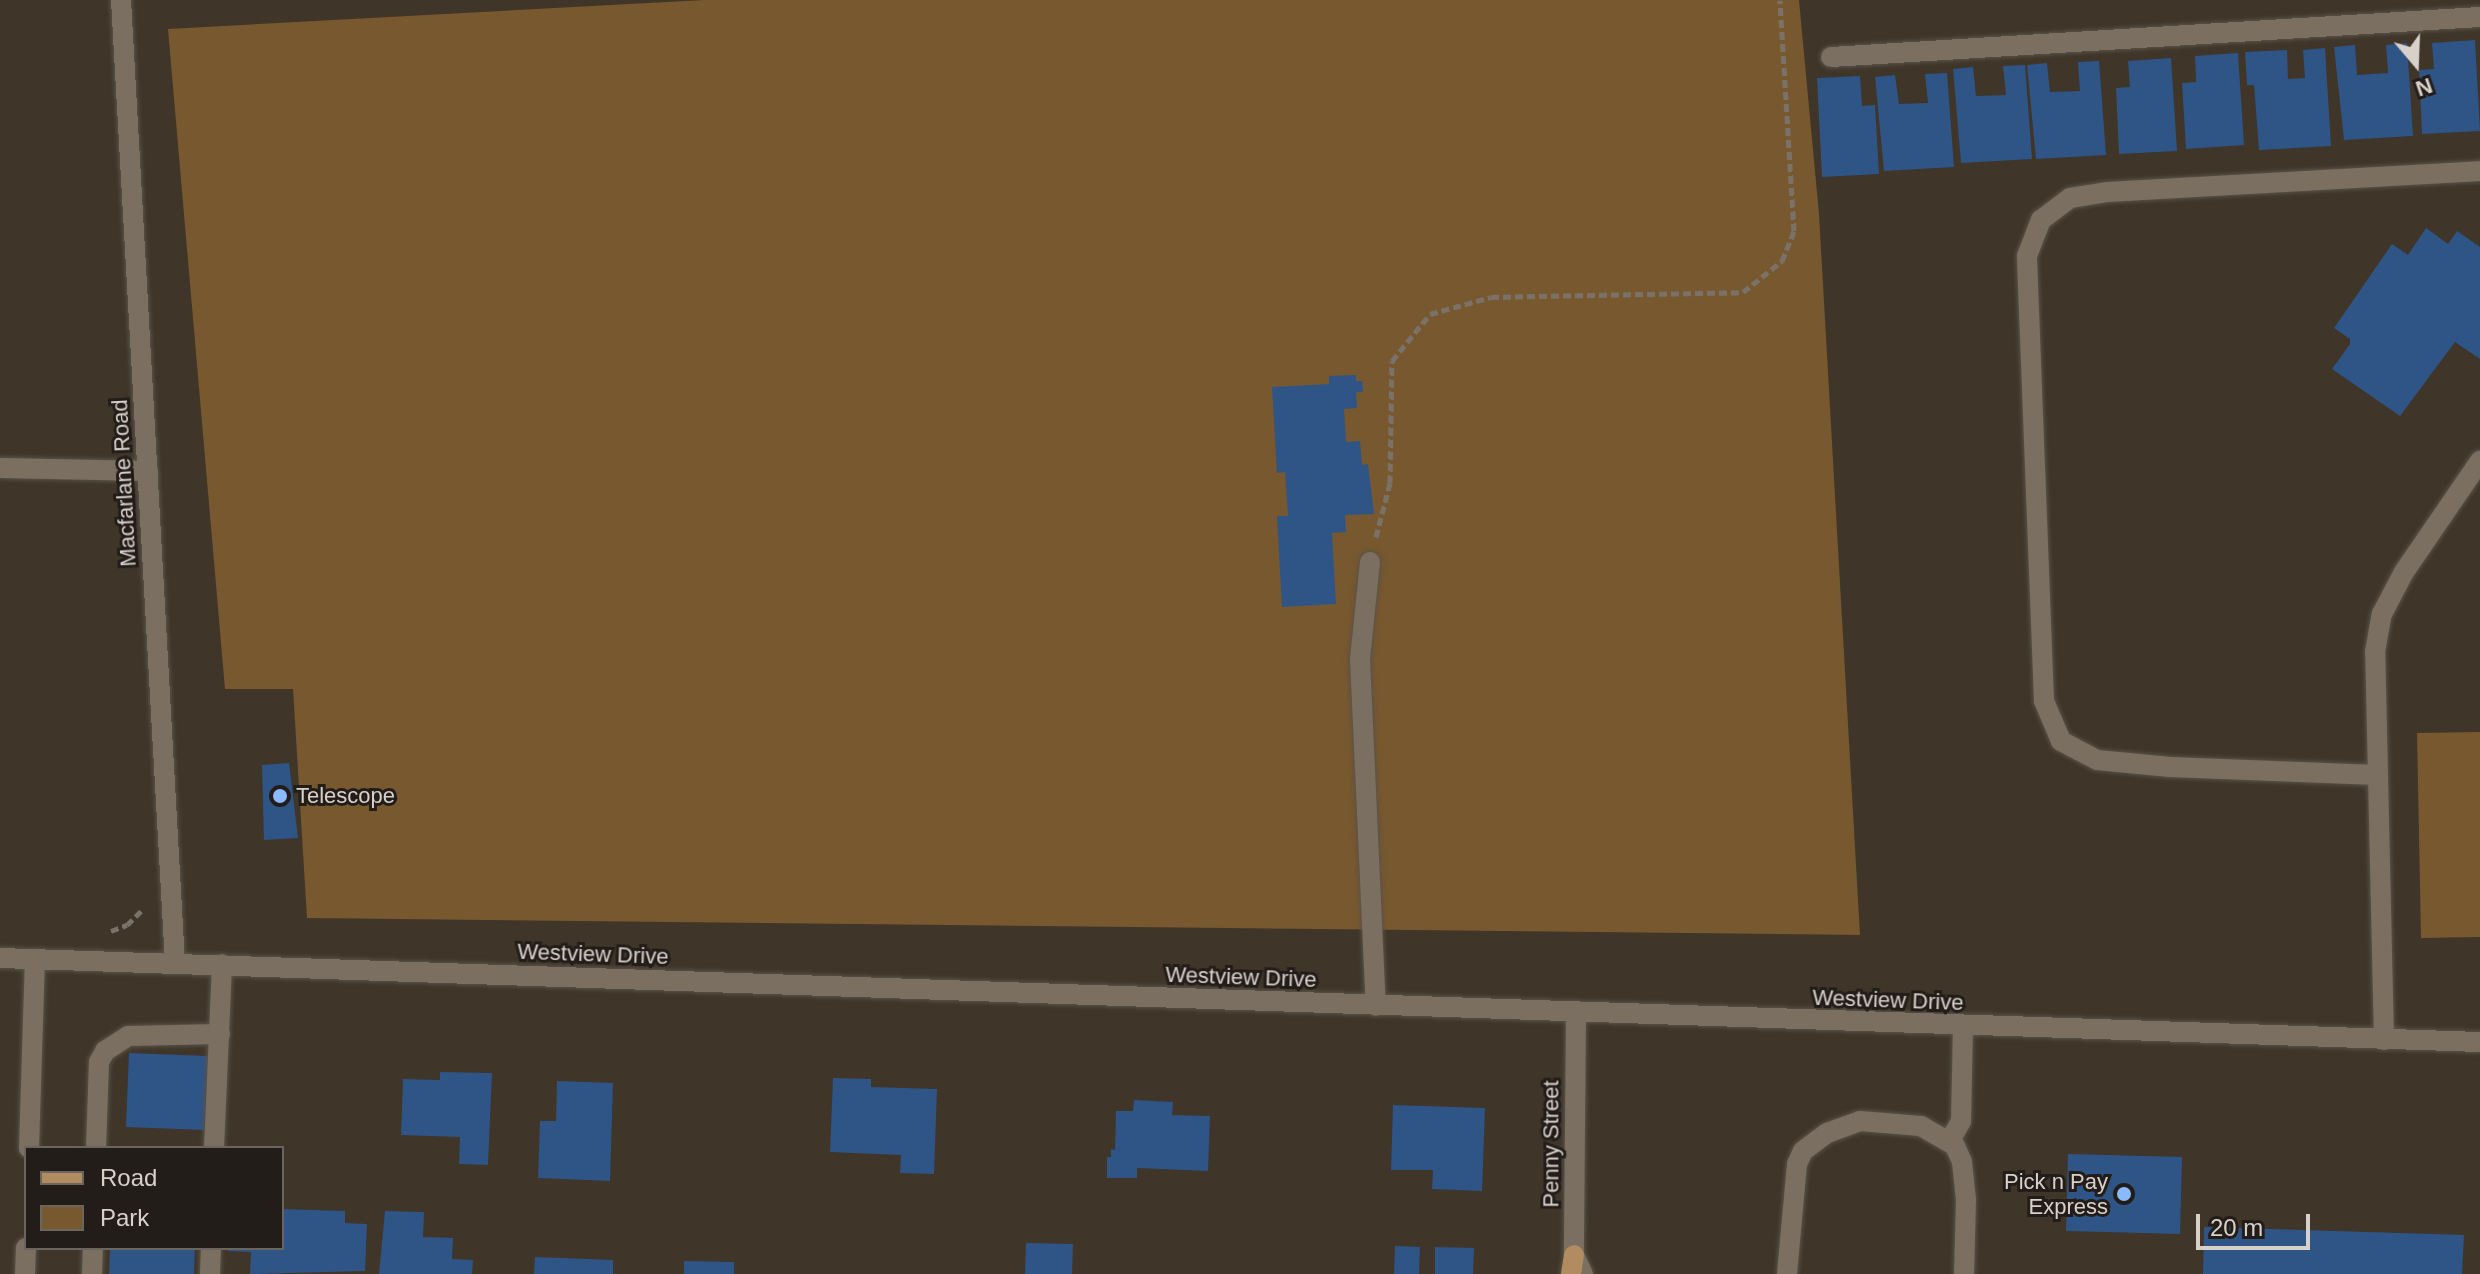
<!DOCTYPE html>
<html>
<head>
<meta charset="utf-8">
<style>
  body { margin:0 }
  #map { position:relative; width:2480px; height:1274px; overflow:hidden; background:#3f3529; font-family:Helvetica,sans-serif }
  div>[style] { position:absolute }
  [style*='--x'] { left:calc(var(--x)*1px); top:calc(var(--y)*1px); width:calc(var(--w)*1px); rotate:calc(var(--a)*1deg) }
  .green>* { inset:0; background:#78582f }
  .building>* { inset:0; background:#2f5486 }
  .path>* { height:5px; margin-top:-2.5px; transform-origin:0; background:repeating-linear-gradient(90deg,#7a7268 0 8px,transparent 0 12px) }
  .roads { filter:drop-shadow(0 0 2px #5a5248) drop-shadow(0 0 2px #5a5248) }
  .lane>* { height:20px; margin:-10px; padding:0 10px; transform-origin:10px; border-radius:10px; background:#7b6f62 }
  .street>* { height:20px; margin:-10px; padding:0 10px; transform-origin:10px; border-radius:10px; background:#7b6f62 }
  .primary>* { height:20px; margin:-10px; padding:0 10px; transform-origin:10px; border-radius:10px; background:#b08c60 }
  .dots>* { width:22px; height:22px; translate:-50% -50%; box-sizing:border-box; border:4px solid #221d18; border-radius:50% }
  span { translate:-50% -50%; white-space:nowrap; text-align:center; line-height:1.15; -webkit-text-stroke:6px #221d18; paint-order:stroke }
  .street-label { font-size:22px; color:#d7d1ca }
  .poi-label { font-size:22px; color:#d7d1ca }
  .left { translate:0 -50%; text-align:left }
  .right { translate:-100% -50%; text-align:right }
  .legend { position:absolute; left:24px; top:1146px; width:260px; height:104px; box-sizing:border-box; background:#221d18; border:2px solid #6a655f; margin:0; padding:10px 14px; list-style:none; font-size:24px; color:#d7d1ca }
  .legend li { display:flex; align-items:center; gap:16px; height:40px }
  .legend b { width:40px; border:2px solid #6a655f }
  .north { position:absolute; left:2376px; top:24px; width:80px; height:80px; -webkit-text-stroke:6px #221d18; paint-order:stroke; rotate:161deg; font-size:22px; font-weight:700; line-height:32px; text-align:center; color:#d7d1ca }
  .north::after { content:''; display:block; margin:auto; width:28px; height:36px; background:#d7d1ca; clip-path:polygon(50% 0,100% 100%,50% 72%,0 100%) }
  .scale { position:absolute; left:2196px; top:1214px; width:114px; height:36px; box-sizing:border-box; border:4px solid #d7d1ca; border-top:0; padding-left:10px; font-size:24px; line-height:28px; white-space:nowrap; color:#d7d1ca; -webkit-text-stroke:6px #221d18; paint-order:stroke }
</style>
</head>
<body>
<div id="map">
  <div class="green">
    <div style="clip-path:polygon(704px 0,1799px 0,1819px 214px,1860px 935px,307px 918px,293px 689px,225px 689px,168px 29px)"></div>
    <div style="clip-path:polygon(2480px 732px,2480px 937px,2421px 938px,2417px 733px)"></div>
  </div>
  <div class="building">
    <div style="clip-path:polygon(2475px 40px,2480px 131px,2422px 134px,2419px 70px,2434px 69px,2432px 43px)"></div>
    <div style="clip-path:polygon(2407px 43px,2413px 136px,2344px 140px,2334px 47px,2355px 45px,2357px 75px,2388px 73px,2386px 45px)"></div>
    <div style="clip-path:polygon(2325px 48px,2331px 146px,2259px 150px,2254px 85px,2247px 85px,2245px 52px,2287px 50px,2288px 79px,2305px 78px,2303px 50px)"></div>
    <div style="clip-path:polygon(2238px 53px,2244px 145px,2186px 149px,2182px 83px,2196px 82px,2195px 56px)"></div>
    <div style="clip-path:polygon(2171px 58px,2177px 151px,2119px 154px,2116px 88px,2130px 87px,2128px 61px)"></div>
    <div style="clip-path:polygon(2099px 61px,2106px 155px,2036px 159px,2027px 65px,2047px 63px,2050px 92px,2080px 91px,2078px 62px)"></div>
    <div style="clip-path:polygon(2025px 65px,2032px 159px,1961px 163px,1953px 69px,1973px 67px,1976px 96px,2006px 95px,2003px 66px)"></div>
    <div style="clip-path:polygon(1947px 73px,1954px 167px,1884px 171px,1875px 77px,1895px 75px,1899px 104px,1928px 103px,1925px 74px)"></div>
    <div style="clip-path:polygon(1860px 76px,1862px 106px,1875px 105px,1879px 174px,1822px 177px,1817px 78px)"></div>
    <div style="clip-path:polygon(2426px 228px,2448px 244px,2457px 231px,2480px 247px,2480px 359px,2455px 342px,2400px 416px,2332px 369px,2350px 344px,2350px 339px,2334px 328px,2392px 244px,2408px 255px)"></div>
    <div style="clip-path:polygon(1356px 375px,1356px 381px,1362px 381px,1363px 392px,1356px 392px,1357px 408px,1344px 409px,1346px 442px,1360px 441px,1362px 465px,1368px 464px,1374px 514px,1345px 515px,1346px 532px,1332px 533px,1336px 604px,1282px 607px,1277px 516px,1288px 516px,1285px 472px,1277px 473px,1272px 387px,1329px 384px,1329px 376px)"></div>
    <div style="clip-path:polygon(289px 763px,298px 838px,264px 840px,262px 765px)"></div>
    <div style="clip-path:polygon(129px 1053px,208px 1056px,204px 1130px,126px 1127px)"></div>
    <div style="clip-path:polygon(440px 1072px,492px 1073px,488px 1165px,459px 1164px,460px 1137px,401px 1135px,403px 1079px,440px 1080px)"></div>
    <div style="clip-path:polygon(833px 1078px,871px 1079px,871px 1087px,937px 1089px,934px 1174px,900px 1173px,901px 1155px,830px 1152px)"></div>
    <div style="clip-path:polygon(557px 1081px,613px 1083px,610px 1181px,538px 1178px,540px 1121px,556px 1121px)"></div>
    <div style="clip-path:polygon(1134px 1100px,1173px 1102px,1172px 1115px,1210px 1116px,1208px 1171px,1137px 1168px,1137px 1178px,1107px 1178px,1107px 1157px,1111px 1157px,1111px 1149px,1115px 1150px,1116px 1111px,1133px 1111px)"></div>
    <div style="clip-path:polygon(1393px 1105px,1485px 1108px,1482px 1191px,1432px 1189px,1433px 1170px,1391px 1170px)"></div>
    <div style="clip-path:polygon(2068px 1154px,2182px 1157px,2180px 1234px,2066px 1231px)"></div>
    <div style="clip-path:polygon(282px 1209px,345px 1211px,345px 1223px,367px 1224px,365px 1271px,250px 1274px,251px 1252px,228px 1251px,228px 1248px,282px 1248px)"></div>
    <div style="clip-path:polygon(385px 1211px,424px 1212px,423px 1237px,453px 1238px,452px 1259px,473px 1260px,472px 1274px,379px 1274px)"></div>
    <div style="clip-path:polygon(2204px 1227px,2464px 1235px,2462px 1274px,2203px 1274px)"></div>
    <div style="clip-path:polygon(1026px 1243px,1073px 1244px,1072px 1274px,1025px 1274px)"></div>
    <div style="clip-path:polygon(1395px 1246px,1420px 1247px,1419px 1274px,1394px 1274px)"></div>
    <div style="clip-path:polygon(1435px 1247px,1474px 1248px,1473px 1274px,1435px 1274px)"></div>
    <div style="clip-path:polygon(110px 1248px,195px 1248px,194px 1274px,109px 1274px)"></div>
    <div style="clip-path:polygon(535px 1257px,613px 1260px,613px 1274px,534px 1274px)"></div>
    <div style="clip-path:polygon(684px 1261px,734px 1262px,734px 1274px,684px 1274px)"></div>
  </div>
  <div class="path">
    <div style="--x:1376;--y:537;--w:56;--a:-75.5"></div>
    <div style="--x:1390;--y:483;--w:122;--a:-89.1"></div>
    <div style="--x:1392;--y:361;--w:60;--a:-51"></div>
    <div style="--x:1430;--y:314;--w:63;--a:-15.6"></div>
    <div style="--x:1491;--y:297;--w:252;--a:-1.1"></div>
    <div style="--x:1743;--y:292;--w:50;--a:-38.5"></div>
    <div style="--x:1782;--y:261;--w:32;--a:-68"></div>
    <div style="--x:1794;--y:231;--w:231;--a:-93.5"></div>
    <div style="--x:111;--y:931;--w:17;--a:-21"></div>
    <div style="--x:127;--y:925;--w:21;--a:-45"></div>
  </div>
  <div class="roads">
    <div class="lane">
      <div style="--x:1370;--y:562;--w:98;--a:95.9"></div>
      <div style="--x:1360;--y:659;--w:347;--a:87.4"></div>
      <div style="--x:1949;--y:1142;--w:24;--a:-60"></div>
      <div style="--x:1961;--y:1121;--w:94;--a:-88.8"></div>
      <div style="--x:96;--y:1148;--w:86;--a:-88"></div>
      <div style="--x:99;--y:1062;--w:13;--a:-61"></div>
      <div style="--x:105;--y:1051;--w:27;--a:-33"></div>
      <div style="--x:128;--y:1036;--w:92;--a:-1.2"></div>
      <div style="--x:214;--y:1148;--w:184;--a:-87.5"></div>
      <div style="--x:92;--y:1274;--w:26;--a:-88"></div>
      <div style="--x:210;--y:1274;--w:26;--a:-88"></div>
      <div style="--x:1787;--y:1274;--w:110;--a:-84.8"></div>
      <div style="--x:1797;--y:1164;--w:14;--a:-65"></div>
      <div style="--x:1803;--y:1151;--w:30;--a:-37"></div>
      <div style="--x:1827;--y:1133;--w:35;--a:-20"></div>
      <div style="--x:1860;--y:1121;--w:61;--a:4.7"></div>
      <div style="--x:1921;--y:1126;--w:39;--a:30"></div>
      <div style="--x:1955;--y:1146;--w:17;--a:66"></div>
      <div style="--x:1962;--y:1162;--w:37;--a:84"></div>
      <div style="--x:1966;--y:1199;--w:75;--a:91.5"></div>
    </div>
    <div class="street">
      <div style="--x:121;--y:0;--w:965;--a:86.79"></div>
      <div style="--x:1831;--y:57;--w:650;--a:-3.53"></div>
      <div style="--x:0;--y:468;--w:148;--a:1.2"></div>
      <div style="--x:2377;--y:775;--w:207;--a:-177.8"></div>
      <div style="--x:2170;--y:767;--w:73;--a:-174.5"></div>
      <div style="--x:2097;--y:760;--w:41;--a:-152.2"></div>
      <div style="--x:2061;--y:741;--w:43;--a:-113"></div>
      <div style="--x:2044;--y:701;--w:445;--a:-92.2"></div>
      <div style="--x:2027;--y:256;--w:39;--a:-69"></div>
      <div style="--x:2041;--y:220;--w:36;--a:-37"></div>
      <div style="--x:2070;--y:198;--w:37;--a:-9"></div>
      <div style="--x:2107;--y:192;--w:374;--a:-3.2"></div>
      <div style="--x:0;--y:958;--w:2481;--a:1.94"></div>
      <div style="--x:1576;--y:1012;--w:243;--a:90.5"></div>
      <div style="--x:1574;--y:1255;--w:21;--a:65"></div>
      <div style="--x:2384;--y:1040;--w:388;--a:-91.3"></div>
      <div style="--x:2375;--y:652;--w:39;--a:-80"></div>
      <div style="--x:2382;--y:614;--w:47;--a:-62.4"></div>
      <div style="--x:2404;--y:572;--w:135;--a:-55.6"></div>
      <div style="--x:29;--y:1148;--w:188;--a:-88.2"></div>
      <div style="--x:25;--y:1274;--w:26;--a:-88"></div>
    </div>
    <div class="primary">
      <div style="--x:1571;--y:1274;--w:19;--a:-81"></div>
    </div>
  </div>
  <div class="dots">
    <div style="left:280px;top:796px;background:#8abafc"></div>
    <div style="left:2124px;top:1194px;background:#8abafc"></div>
  </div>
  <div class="street-label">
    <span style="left:124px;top:483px;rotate:-93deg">Macfarlane Road</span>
    <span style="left:593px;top:954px;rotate:2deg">Westview Drive</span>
    <span style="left:1241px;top:977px;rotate:2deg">Westview Drive</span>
    <span style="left:1888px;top:1000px;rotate:2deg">Westview Drive</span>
    <span style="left:1551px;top:1144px;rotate:-90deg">Penny Street</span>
  </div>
  <div class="poi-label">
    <span class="left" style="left:296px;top:796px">Telescope</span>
    <span class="right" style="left:2108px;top:1194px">Pick n Pay<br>Express</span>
  </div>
  <ul class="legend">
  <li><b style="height:10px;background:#b08c60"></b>Road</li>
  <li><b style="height:22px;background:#78582f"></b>Park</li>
  </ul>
  <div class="north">N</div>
  <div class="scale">20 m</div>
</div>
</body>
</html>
